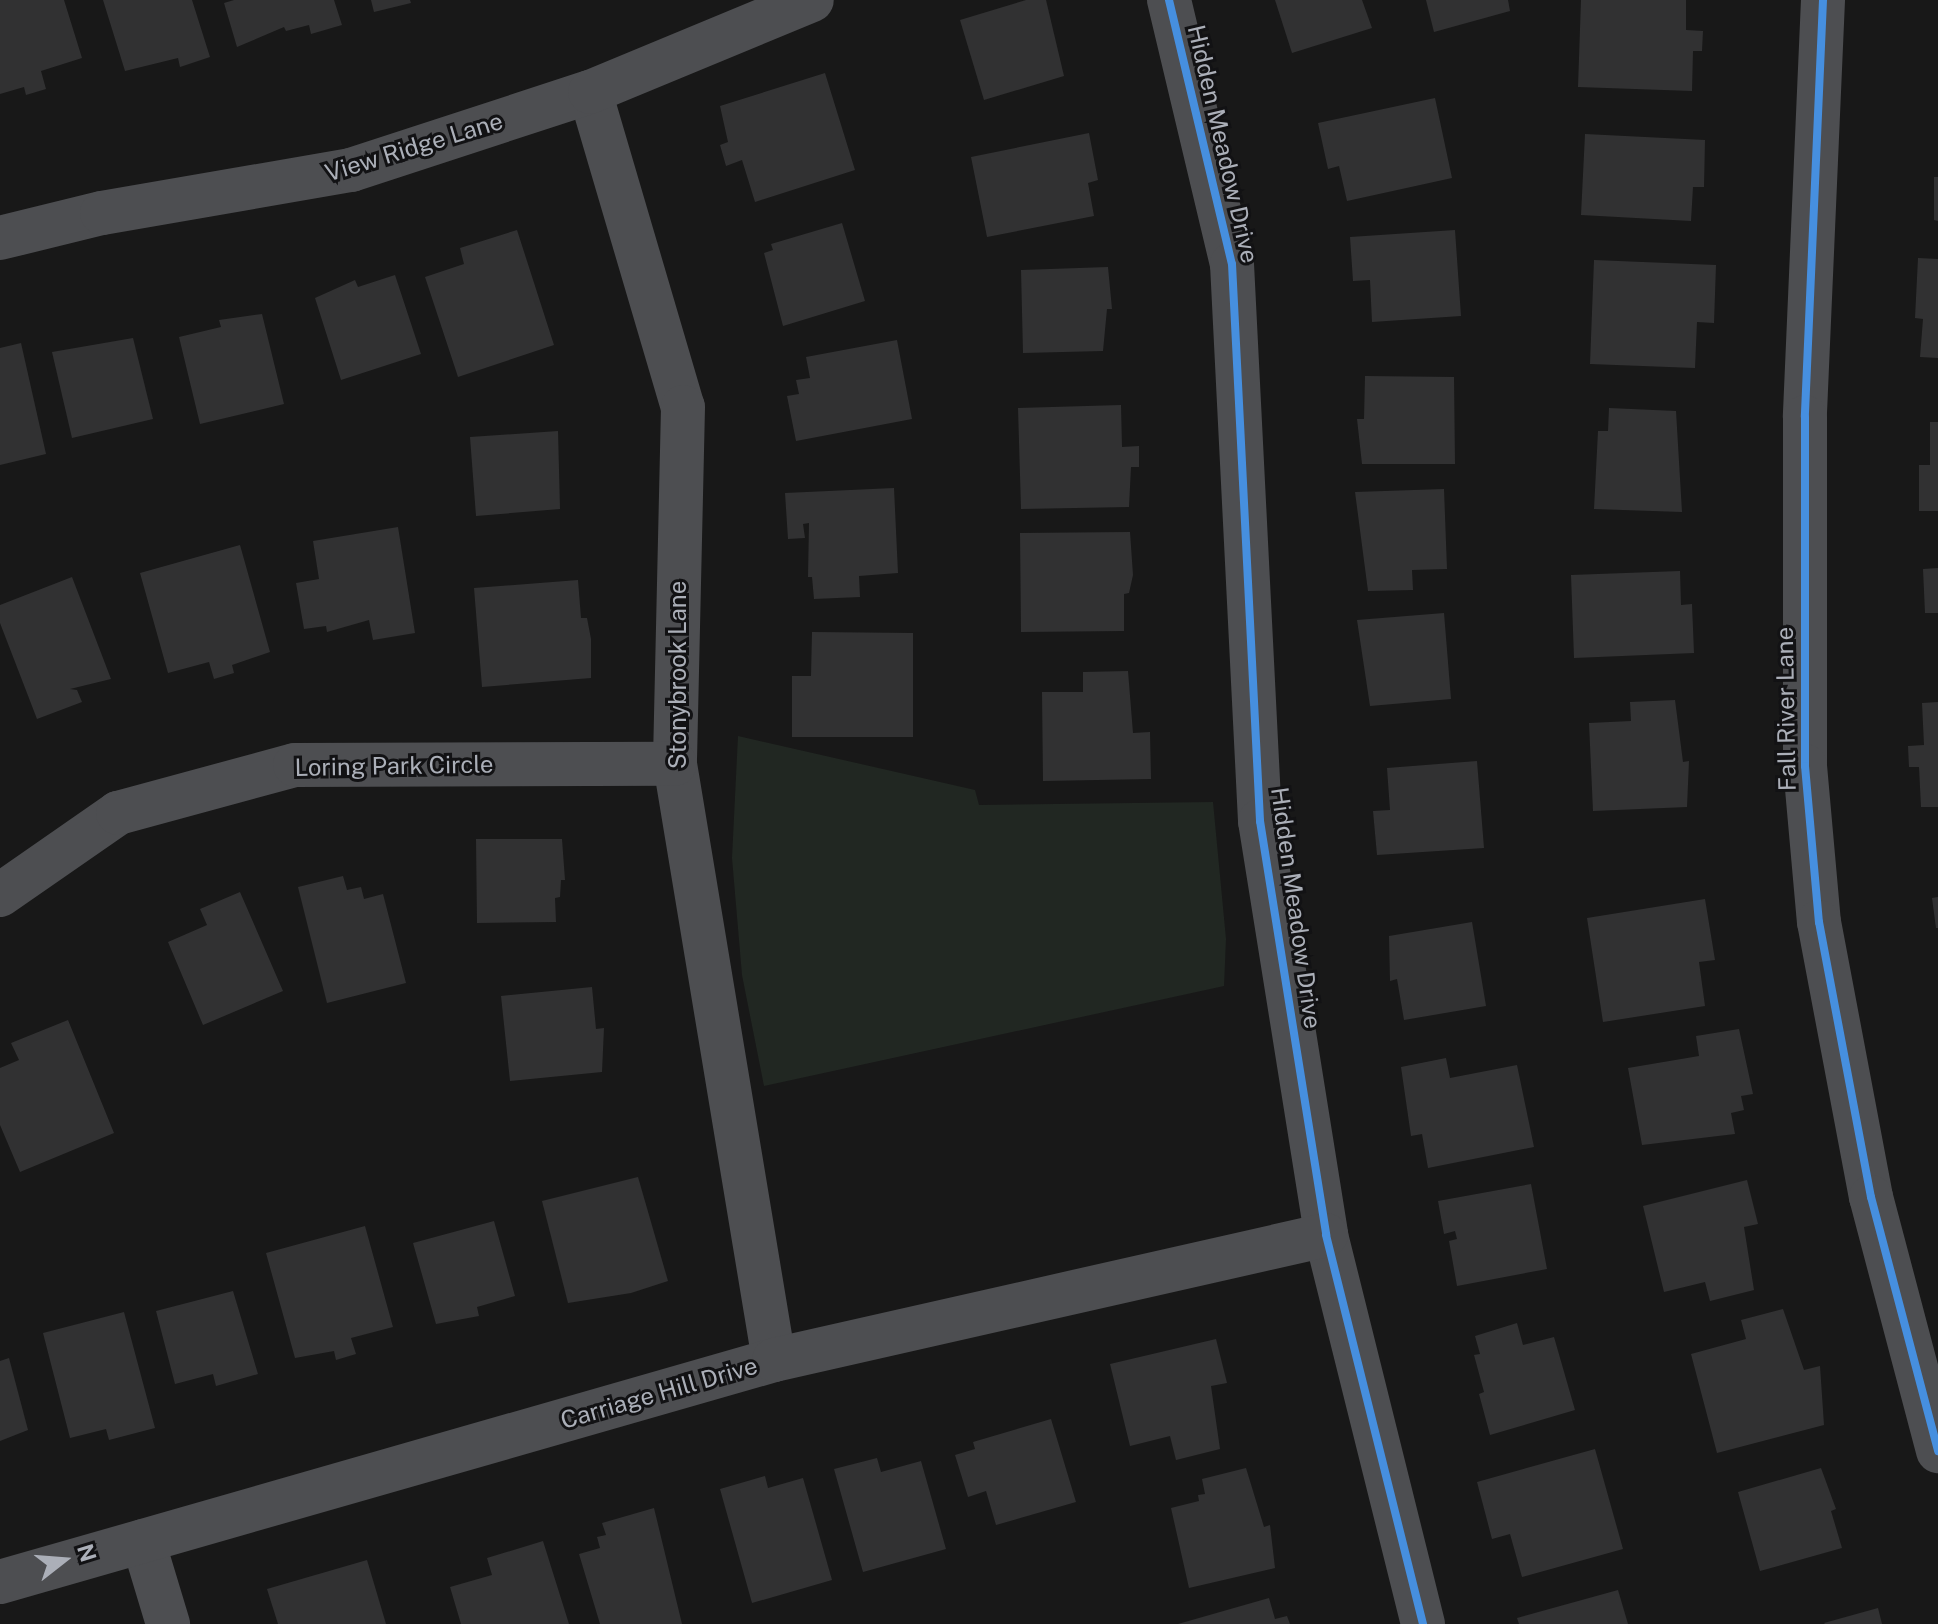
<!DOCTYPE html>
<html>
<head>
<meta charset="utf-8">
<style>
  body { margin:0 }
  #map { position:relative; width:1938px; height:1624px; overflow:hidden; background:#181818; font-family:"Public Sans",sans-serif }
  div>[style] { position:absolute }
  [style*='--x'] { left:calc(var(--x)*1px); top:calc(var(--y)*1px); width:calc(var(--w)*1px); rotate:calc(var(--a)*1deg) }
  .green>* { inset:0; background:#212722 }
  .building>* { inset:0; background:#313132 }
  .minor>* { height:44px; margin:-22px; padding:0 22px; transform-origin:22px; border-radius:22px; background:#4d4e51 }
  .cycleway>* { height:8px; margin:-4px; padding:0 4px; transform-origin:4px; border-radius:4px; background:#468fdf }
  span { translate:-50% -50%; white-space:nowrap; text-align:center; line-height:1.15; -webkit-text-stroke:6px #121214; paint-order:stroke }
  .street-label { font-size:24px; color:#abafb8 }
  .north { position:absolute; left:24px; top:1520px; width:80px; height:80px; -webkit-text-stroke:6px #121214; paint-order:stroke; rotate:73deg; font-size:22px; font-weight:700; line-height:32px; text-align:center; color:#abafb8 }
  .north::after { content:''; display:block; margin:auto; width:28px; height:36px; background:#abafb8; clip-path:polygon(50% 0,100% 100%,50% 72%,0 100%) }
</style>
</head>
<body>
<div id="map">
  <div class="green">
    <div style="clip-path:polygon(738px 736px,975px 790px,979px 805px,1213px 802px,1226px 939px,1224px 986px,764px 1086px,742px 975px,732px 858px)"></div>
  </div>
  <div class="building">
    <div style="clip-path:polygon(0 0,64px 0,82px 58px,41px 71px,46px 89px,26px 95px,24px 87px,0 94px)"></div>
    <div style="clip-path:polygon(103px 0,192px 0,210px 57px,180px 67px,178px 58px,125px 71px)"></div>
    <div style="clip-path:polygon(234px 0,334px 0,342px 25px,311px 34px,309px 25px,286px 31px,284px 27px,237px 47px,224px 3px)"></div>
    <div style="clip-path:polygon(371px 0,410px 0,411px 3px,374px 12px)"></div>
    <div style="clip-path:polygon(1026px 0,1046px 0,1064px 76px,984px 100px,960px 20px)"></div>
    <div style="clip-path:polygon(1275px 0,1362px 0,1372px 28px,1292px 53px)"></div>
    <div style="clip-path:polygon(1426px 0,1508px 0,1510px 11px,1434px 32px)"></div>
    <div style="clip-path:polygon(1581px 0,1686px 0,1686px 30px,1703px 31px,1702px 51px,1693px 51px,1692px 91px,1578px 87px)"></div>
    <div style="clip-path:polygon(825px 73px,855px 170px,755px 202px,742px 160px,726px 166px,720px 145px,728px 142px,720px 106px)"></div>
    <div style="clip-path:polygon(1435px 98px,1452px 178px,1347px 201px,1339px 166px,1328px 169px,1318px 123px)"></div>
    <div style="clip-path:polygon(1089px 133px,1098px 180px,1088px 183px,1094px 216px,987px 237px,971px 157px)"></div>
    <div style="clip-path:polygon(1585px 134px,1705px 140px,1704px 187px,1693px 187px,1691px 221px,1581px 215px)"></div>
    <div style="clip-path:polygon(1934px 177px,1938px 177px,1938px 221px,1934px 220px)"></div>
    <div style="clip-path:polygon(842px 223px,865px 301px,783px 326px,764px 253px,773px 250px,771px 244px)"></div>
    <div style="clip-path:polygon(517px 230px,554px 345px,458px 377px,425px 277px,464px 264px,460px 248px)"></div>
    <div style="clip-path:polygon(1455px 230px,1461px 316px,1372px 322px,1370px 280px,1353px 281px,1350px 237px)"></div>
    <div style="clip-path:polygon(1918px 258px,1938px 259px,1938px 358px,1920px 357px,1923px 319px,1915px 318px)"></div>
    <div style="clip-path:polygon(1594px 260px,1716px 265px,1714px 323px,1697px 322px,1695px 368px,1590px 364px)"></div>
    <div style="clip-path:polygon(1108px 267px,1112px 309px,1107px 309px,1103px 351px,1023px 353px,1021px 270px)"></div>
    <div style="clip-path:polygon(395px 275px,421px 354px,341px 380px,315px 298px,355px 280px,358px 287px)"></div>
    <div style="clip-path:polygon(262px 314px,284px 404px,200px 424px,179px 337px,221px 327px,219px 320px)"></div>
    <div style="clip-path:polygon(133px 338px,153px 419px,72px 438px,52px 352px)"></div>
    <div style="clip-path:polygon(897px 340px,912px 419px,796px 441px,787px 396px,799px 394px,796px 380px,810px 378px,806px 357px)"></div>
    <div style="clip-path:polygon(21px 343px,46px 454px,0 465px,0 348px)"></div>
    <div style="clip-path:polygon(1365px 376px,1454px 377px,1455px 464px,1362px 464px,1357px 419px,1364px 419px)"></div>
    <div style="clip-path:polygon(1121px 405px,1122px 447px,1139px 446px,1139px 467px,1131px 467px,1129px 507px,1021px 509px,1018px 408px)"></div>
    <div style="clip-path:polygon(1609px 408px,1676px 411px,1682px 512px,1594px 509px,1598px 431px,1608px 431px)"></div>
    <div style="clip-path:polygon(1930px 422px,1938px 422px,1938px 511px,1919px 511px,1919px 465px,1930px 465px)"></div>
    <div style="clip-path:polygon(558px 431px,560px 509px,476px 516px,470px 437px)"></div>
    <div style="clip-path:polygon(894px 488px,898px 573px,859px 576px,860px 597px,814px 599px,812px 577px,808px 577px,809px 523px,803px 524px,805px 538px,788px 539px,785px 493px)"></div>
    <div style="clip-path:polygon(1444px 489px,1447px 569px,1412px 570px,1413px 590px,1368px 591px,1355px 492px)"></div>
    <div style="clip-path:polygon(398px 527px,415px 633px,373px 640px,369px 620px,327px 632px,326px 626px,304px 629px,296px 583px,319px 579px,313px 541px)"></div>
    <div style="clip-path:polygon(1130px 532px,1133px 575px,1129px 593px,1124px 594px,1124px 631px,1021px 632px,1020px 533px)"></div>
    <div style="clip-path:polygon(240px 545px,270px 652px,232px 665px,234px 673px,214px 679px,209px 662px,168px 673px,140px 573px)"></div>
    <div style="clip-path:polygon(1938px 568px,1938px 613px,1925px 613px,1923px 569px)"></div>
    <div style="clip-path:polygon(1680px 571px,1681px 605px,1692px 604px,1694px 653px,1574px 658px,1571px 575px)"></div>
    <div style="clip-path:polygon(72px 577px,111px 679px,70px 689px,77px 690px,82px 702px,37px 719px,0 623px,0 605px)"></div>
    <div style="clip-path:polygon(578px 580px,581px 618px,587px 618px,591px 639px,591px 678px,482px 687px,474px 588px)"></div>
    <div style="clip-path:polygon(1444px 613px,1451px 699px,1370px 706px,1357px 620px)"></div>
    <div style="clip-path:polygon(812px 632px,913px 633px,913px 737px,792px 737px,792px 676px,811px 676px)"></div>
    <div style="clip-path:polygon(1128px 671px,1133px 733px,1150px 732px,1151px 779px,1043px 781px,1042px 692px,1083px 692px,1083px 672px)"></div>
    <div style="clip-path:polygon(1675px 700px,1683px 762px,1689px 761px,1687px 807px,1593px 811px,1589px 723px,1631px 721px,1630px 702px)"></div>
    <div style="clip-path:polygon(1938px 702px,1938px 807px,1921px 807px,1919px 767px,1909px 767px,1908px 746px,1924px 745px,1922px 703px)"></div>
    <div style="clip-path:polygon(1477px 761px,1484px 848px,1377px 855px,1373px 811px,1390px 810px,1387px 768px)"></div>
    <div style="clip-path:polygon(476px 839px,562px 839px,565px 880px,561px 880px,560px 897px,555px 898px,556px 922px,477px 923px)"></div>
    <div style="clip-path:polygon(343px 876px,347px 890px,361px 887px,364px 899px,383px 894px,406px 983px,327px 1003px,298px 887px)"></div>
    <div style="clip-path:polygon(240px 892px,283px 991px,203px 1025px,168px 942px,207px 925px,200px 909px)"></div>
    <div style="clip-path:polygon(1938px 897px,1938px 928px,1936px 928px,1932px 898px)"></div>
    <div style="clip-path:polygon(1705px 899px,1715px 960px,1699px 962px,1705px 1006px,1603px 1022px,1587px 918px)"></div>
    <div style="clip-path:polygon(1472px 922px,1486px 1006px,1404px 1020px,1397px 979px,1390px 981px,1389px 936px)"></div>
    <div style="clip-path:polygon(592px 987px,596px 1029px,604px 1028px,602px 1072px,510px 1081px,501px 996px)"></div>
    <div style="clip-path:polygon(68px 1020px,114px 1133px,20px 1172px,0 1125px,0 1068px,19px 1060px,11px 1043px)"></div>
    <div style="clip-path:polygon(1739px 1029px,1753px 1094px,1741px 1096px,1744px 1110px,1731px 1113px,1735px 1134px,1642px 1145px,1628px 1068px,1699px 1056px,1696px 1036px)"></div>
    <div style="clip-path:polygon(1446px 1058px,1450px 1078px,1517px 1065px,1534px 1147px,1428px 1168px,1422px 1134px,1411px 1136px,1401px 1067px)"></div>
    <div style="clip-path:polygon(638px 1177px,668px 1281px,631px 1293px,568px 1303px,542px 1201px)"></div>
    <div style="clip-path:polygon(1747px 1180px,1758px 1224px,1744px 1227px,1754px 1290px,1710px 1301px,1705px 1282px,1664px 1292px,1643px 1206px)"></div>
    <div style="clip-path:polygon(1531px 1184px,1547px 1269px,1457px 1286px,1449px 1241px,1457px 1239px,1455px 1231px,1444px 1234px,1438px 1201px)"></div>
    <div style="clip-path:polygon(494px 1221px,515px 1296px,477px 1307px,479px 1316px,436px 1324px,413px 1243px)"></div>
    <div style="clip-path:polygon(365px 1226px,393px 1327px,351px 1338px,356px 1354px,336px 1360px,334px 1351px,295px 1358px,266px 1253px)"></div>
    <div style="clip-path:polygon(233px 1291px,258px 1374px,216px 1386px,213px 1374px,175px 1384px,156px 1311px)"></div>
    <div style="clip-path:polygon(1783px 1309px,1804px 1370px,1820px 1366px,1824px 1425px,1717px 1453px,1691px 1354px,1746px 1339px,1741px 1320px)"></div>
    <div style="clip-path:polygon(124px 1312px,155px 1428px,109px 1440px,106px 1429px,70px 1438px,43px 1333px)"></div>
    <div style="clip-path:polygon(1517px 1323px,1523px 1345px,1554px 1337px,1575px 1410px,1490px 1435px,1479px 1394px,1484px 1392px,1474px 1355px,1480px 1354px,1475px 1336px)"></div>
    <div style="clip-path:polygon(1216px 1339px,1227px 1383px,1211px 1386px,1220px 1449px,1176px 1460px,1170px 1436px,1130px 1446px,1110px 1364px)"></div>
    <div style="clip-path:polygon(9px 1358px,28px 1430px,0 1441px,0 1361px)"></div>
    <div style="clip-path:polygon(1051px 1419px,1076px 1502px,996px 1525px,986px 1491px,968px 1497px,955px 1455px,975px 1449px,973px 1442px)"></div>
    <div style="clip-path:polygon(1595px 1449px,1623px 1549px,1522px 1577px,1510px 1534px,1492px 1539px,1477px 1482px)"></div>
    <div style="clip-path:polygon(877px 1458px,881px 1472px,921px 1461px,946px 1549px,863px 1572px,834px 1469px)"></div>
    <div style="clip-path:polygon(1246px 1468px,1264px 1527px,1270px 1525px,1275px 1568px,1189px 1588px,1171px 1508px,1199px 1501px,1198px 1495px,1205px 1494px,1202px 1479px)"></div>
    <div style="clip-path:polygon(1821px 1468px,1836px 1509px,1831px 1511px,1842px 1548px,1760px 1571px,1738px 1492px)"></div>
    <div style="clip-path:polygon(765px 1476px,768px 1488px,803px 1478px,832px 1580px,752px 1603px,720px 1489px)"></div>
    <div style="clip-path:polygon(654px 1508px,682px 1624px,600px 1624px,579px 1554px,600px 1548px,597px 1537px,606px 1535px,602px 1523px)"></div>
    <div style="clip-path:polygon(543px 1541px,569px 1624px,461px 1624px,450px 1587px,492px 1575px,487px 1558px)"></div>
    <div style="clip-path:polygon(367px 1560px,386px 1624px,278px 1624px,267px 1589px)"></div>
    <div style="clip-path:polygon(1618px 1590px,1628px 1624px,1519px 1624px,1517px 1618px)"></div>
    <div style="clip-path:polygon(1269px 1598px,1275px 1619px,1287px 1616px,1290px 1624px,1178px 1624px)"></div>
    <div style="clip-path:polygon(1878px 1608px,1882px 1624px,1825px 1624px,1824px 1623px)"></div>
  </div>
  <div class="minor">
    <div style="--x:1169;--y:0;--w:271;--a:76.6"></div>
    <div style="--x:1232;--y:264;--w:558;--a:87.12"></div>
    <div style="--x:1260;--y:821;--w:419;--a:80.9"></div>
    <div style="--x:1326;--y:1235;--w:401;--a:76"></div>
    <div style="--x:1823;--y:0;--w:417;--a:92.5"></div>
    <div style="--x:1805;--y:417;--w:349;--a:90"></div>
    <div style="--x:1805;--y:766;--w:157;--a:84.9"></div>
    <div style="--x:1819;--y:922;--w:280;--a:79.3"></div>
    <div style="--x:1871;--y:1197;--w:263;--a:75.2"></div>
    <div style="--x:590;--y:92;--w:328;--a:73.6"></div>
    <div style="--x:683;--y:407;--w:357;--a:91.3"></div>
    <div style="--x:675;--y:764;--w:604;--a:80.57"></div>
    <div style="--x:0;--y:238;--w:105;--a:-13.8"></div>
    <div style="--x:102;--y:213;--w:253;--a:-9.8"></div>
    <div style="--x:351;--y:170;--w:251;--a:-18.1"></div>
    <div style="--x:590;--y:92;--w:240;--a:-22.5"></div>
    <div style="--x:0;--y:895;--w:144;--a:-34.8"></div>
    <div style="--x:118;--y:813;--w:183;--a:-15.2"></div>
    <div style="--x:295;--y:765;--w:380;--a:-0.2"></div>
    <div style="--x:143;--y:1541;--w:87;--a:73.2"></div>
    <div style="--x:0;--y:1582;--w:805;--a:-16"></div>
    <div style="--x:774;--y:1360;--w:566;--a:-12.76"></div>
  </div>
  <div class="cycleway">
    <div style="--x:1169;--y:0;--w:271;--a:76.6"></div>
    <div style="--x:1232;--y:264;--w:558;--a:87.12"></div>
    <div style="--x:1260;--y:821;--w:419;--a:80.9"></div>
    <div style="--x:1326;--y:1235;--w:401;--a:76"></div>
    <div style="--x:1823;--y:0;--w:417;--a:92.5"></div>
    <div style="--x:1805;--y:417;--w:349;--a:90"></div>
    <div style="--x:1805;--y:766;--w:157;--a:84.9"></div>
    <div style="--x:1819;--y:922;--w:280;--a:79.3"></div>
    <div style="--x:1871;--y:1197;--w:263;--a:75.2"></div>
  </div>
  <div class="street-label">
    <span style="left:1223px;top:144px;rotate:77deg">Hidden Meadow Drive</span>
    <span style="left:414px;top:147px;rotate:-17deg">View Ridge Lane</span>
    <span style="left:678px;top:675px;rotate:-90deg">Stonybrook Lane</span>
    <span style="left:1786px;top:709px;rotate:-91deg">Fall River Lane</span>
    <span style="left:394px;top:766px;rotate:-1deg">Loring Park Circle</span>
    <span style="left:1296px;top:908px;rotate:82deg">Hidden Meadow Drive</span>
    <span style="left:659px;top:1393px;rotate:-16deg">Carriage Hill Drive</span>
  </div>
  <div class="north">N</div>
</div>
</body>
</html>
